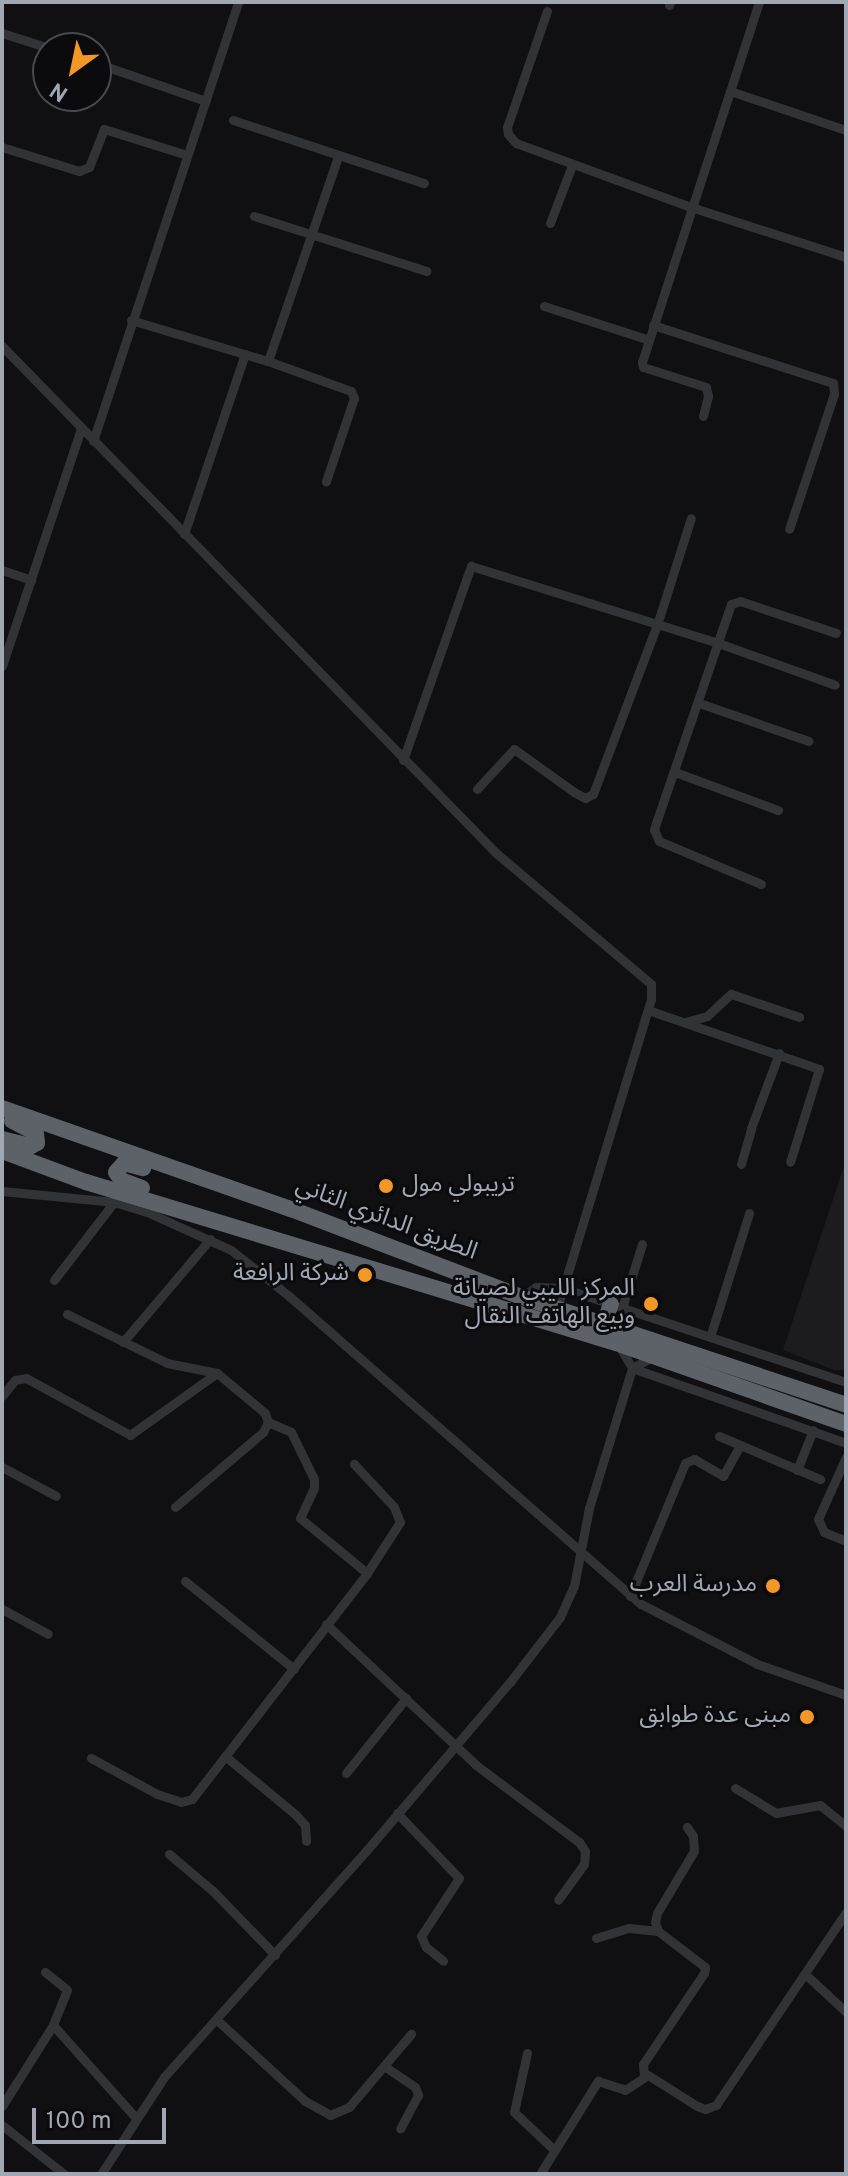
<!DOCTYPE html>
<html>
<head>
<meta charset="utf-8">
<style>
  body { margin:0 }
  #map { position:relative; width:848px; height:2176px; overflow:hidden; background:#101012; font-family:Overpass,"Noto Sans Arabic",sans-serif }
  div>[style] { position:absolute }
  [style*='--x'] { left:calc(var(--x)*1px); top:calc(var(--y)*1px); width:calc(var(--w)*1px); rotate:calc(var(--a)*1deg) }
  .built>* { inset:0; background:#1c1c1f }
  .street>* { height:9px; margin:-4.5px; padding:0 4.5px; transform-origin:4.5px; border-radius:4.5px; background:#313337 }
  .highway>* { height:16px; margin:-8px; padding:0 8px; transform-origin:8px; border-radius:8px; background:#5d6168 }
  .dots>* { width:22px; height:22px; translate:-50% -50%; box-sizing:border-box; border:4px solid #0b0b0d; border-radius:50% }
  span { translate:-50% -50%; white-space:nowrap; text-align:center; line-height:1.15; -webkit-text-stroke:6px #0b0b0d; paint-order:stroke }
  .poi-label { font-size:24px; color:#a1a8b3 }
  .left { translate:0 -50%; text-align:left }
  .right { translate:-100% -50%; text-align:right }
  .street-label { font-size:24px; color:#a1a8b3 }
  .frame { position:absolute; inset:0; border:4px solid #a1a8b3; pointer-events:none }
  .north { position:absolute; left:32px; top:32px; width:80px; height:80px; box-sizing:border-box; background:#0b0b0d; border:2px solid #474a4f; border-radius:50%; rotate:213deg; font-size:22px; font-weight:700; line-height:32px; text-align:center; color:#a1a8b3 }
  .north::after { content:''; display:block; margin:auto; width:28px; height:36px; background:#f39727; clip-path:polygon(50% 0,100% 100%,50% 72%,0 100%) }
  .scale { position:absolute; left:32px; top:2108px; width:134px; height:36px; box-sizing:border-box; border:4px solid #a1a8b3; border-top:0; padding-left:10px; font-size:24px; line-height:28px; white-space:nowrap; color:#a1a8b3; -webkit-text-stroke:6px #0b0b0d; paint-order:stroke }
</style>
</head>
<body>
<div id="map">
  <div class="built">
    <div style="clip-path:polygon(846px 1160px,846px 1370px,834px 1370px,783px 1350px)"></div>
  </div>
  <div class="street">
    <div style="--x:669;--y:5;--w:3;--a:-72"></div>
    <div style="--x:547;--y:11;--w:123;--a:109"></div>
    <div style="--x:507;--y:127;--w:7;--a:82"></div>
    <div style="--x:508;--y:134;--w:12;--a:48"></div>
    <div style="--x:516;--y:143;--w:186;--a:20.1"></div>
    <div style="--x:691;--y:207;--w:163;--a:17.9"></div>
    <div style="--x:2;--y:33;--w:49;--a:17.7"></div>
    <div style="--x:96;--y:63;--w:116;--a:19.1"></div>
    <div style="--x:730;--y:91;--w:122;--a:18.6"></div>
    <div style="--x:233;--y:120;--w:201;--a:18.3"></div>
    <div style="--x:2;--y:147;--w:81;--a:17.3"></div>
    <div style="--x:79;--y:171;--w:11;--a:-22"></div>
    <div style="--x:89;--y:167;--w:41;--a:-68.5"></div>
    <div style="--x:104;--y:129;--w:87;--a:17.4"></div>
    <div style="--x:254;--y:216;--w:181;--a:17.7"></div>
    <div style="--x:550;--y:223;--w:62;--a:-69.2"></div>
    <div style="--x:544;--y:306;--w:110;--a:17.9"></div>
    <div style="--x:131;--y:320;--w:143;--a:16.7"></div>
    <div style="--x:268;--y:361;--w:88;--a:19.9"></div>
    <div style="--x:351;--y:391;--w:8;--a:67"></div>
    <div style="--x:354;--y:398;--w:88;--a:108.6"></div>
    <div style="--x:653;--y:325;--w:189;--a:17.9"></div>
    <div style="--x:833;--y:383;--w:11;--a:85"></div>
    <div style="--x:834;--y:394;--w:142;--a:108.4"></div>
    <div style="--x:2;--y:346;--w:708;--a:45.74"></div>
    <div style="--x:496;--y:853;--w:203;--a:40.2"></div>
    <div style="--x:651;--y:984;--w:15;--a:90"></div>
    <div style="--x:651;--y:999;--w:324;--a:106.9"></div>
    <div style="--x:268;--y:361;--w:217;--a:-71.1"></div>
    <div style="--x:703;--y:416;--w:21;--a:-76"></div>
    <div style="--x:708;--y:396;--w:9;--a:-103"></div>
    <div style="--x:706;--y:387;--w:66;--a:-162.4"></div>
    <div style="--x:643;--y:367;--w:5;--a:-101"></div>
    <div style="--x:642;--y:362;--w:379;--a:-72"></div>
    <div style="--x:93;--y:441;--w:462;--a:-71.7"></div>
    <div style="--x:184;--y:534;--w:190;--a:-71.3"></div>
    <div style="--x:2;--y:570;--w:31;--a:19"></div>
    <div style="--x:2;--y:666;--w:250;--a:-71.6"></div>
    <div style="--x:699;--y:703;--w:116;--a:19.1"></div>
    <div style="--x:403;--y:760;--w:206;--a:-70.7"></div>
    <div style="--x:471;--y:566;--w:259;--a:17.3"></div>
    <div style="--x:718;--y:643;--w:124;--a:19.7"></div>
    <div style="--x:675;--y:772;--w:110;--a:20.3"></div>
    <div style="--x:477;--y:789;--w:54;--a:-47.2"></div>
    <div style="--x:514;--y:749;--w:74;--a:35.6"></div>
    <div style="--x:574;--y:792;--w:13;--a:29"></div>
    <div style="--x:585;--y:798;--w:9;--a:-27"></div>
    <div style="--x:593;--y:794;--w:181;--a:-69.3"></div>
    <div style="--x:657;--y:625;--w:112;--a:-72.4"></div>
    <div style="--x:761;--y:884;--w:111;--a:-157.1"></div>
    <div style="--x:659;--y:841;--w:12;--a:-114"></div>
    <div style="--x:654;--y:830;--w:7;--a:-74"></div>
    <div style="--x:656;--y:823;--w:231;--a:-71.1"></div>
    <div style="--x:731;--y:604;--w:9;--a:-18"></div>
    <div style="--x:740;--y:601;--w:101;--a:18.4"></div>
    <div style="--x:648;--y:1010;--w:181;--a:19"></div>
    <div style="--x:819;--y:1069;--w:97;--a:107.3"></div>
    <div style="--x:685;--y:1022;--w:23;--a:-15"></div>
    <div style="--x:707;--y:1016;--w:33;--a:-43"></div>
    <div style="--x:731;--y:994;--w:72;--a:18.7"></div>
    <div style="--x:741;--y:1164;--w:37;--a:-74"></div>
    <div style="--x:751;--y:1128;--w:80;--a:-69.5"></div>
    <div style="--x:2;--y:1191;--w:113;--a:5.6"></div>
    <div style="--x:114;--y:1202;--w:34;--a:17"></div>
    <div style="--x:147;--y:1212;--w:92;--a:24.3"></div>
    <div style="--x:231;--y:1250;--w:74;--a:38.4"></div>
    <div style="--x:289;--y:1296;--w:468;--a:41.2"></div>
    <div style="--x:641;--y:1604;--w:131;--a:27.3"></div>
    <div style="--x:757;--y:1664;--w:94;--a:19.2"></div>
    <div style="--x:54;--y:1280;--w:98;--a:-52.4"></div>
    <div style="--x:522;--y:1297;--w:17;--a:-36"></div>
    <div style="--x:536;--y:1287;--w:27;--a:2"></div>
    <div style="--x:563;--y:1288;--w:298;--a:18.4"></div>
    <div style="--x:622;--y:1308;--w:67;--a:-72.6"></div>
    <div style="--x:67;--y:1314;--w:111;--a:26.1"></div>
    <div style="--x:167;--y:1363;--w:51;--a:11.3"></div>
    <div style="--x:217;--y:1373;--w:62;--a:39.8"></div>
    <div style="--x:265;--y:1413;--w:9;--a:72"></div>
    <div style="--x:268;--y:1422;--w:25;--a:23"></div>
    <div style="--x:291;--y:1432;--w:52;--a:63.9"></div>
    <div style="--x:314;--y:1479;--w:9;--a:90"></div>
    <div style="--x:314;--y:1488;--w:33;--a:115"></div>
    <div style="--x:300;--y:1518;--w:87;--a:39.4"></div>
    <div style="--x:710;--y:1337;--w:130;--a:-72.5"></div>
    <div style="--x:123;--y:1342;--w:135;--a:-49.8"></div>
    <div style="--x:619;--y:1346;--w:26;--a:59"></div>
    <div style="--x:632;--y:1368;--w:227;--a:19.3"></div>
    <div style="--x:2;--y:1396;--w:21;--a:-51"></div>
    <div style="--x:15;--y:1380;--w:11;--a:-10"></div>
    <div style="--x:26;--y:1378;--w:119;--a:28.7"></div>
    <div style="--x:130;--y:1435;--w:107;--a:-35.5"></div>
    <div style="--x:719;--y:1436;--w:110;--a:23.1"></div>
    <div style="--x:846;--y:1457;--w:68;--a:114.3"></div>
    <div style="--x:818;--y:1519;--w:14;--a:65"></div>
    <div style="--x:824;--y:1532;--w:24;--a:22"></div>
    <div style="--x:2;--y:1467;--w:61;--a:28.2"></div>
    <div style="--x:797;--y:1470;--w:43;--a:-68.2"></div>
    <div style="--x:175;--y:1507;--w:116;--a:-40.4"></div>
    <div style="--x:263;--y:1432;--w:11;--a:-63"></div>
    <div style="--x:185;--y:1581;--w:140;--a:38.9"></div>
    <div style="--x:630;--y:1596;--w:144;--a:-67.5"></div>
    <div style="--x:685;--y:1463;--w:10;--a:-24"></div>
    <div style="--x:694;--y:1459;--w:34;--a:30"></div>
    <div style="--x:723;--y:1476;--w:33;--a:-61"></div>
    <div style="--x:2;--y:1609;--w:52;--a:28.5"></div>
    <div style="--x:326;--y:1624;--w:206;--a:43.2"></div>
    <div style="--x:476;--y:1765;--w:129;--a:36.8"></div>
    <div style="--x:579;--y:1842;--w:11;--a:56"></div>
    <div style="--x:585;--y:1851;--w:13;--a:94"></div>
    <div style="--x:584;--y:1864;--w:44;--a:125.8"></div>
    <div style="--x:225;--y:1756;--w:92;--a:39.7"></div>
    <div style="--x:296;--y:1815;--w:13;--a:48"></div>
    <div style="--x:305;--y:1825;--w:16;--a:86"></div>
    <div style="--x:91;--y:1758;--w:75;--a:28.6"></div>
    <div style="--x:157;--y:1794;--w:25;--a:18"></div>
    <div style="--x:181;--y:1802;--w:11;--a:-15"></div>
    <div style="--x:192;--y:1799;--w:286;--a:-52.2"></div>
    <div style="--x:367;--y:1573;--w:61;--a:-57.1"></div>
    <div style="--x:400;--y:1522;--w:16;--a:-112"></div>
    <div style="--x:394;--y:1507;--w:59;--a:-132.9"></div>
    <div style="--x:346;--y:1773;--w:96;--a:-51.3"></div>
    <div style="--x:735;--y:1788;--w:48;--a:31.4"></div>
    <div style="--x:776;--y:1813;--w:45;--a:-10.3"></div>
    <div style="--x:820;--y:1805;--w:33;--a:39"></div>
    <div style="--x:397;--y:1813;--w:90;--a:46.4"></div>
    <div style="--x:459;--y:1878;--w:69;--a:123.2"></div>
    <div style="--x:421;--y:1936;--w:12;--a:66"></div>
    <div style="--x:426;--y:1947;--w:22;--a:39"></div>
    <div style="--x:169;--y:1854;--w:57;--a:40.1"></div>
    <div style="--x:213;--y:1891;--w:89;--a:45.9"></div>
    <div style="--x:658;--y:1931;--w:9;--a:-108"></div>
    <div style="--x:655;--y:1922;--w:9;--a:-77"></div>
    <div style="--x:657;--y:1913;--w:72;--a:-59.2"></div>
    <div style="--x:694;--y:1851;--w:15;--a:-94"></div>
    <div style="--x:693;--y:1836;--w:11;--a:-124"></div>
    <div style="--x:596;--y:1938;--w:34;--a:-17"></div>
    <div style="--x:629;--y:1928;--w:29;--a:6"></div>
    <div style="--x:658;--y:1931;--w:59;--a:37.5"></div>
    <div style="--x:705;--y:1967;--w:6;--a:99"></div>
    <div style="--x:704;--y:1973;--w:110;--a:123.8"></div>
    <div style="--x:643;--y:2064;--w:11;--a:85"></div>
    <div style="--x:45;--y:1972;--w:28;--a:39"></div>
    <div style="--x:67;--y:1990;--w:38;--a:112"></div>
    <div style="--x:805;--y:1974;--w:56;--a:42.8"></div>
    <div style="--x:217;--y:2020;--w:120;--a:42.6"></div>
    <div style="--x:305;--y:2101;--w:29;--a:29"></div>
    <div style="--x:330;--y:2115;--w:21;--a:-23"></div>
    <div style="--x:349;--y:2107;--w:96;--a:-49.7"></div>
    <div style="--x:527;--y:2053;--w:60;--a:102.4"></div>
    <div style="--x:514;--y:2112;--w:55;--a:43.5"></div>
    <div style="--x:384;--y:2066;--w:37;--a:34"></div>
    <div style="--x:415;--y:2087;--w:9;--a:69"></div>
    <div style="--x:418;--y:2095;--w:38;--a:118"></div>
    <div style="--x:2;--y:2106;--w:96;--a:-57.8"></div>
    <div style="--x:53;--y:2025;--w:125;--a:48.3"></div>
    <div style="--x:2;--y:2125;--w:79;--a:38.3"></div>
    <div style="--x:101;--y:2174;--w:116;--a:-57"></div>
    <div style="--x:164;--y:2077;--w:303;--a:-48.2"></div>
    <div style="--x:366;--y:1851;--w:222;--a:-49.6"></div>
    <div style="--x:510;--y:1682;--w:82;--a:-52.4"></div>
    <div style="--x:560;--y:1617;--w:34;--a:-66"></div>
    <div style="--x:574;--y:1586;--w:79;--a:-79.1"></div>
    <div style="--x:589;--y:1508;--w:146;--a:-72.9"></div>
    <div style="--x:632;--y:1368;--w:21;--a:-28"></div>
    <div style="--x:540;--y:2174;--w:110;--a:-58.1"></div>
    <div style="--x:598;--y:2081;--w:28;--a:18"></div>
    <div style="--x:625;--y:2090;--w:27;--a:-33"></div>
    <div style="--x:648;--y:2075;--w:58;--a:32.3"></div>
    <div style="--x:697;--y:2106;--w:9;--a:21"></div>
    <div style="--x:705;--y:2109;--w:12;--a:-20"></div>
    <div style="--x:716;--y:2105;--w:233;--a:-56"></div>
  </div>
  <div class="highway">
    <div style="--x:2;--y:1108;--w:306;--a:19.3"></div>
    <div style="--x:291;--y:1209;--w:247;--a:20.9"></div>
    <div style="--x:522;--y:1297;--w:342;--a:18.4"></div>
    <div style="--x:2;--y:1139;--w:30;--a:14"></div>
    <div style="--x:31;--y:1146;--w:7;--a:-27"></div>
    <div style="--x:37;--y:1143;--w:10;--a:-96"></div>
    <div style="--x:36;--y:1133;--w:27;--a:-153"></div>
    <div style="--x:2;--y:1151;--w:90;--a:20.3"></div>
    <div style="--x:86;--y:1182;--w:554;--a:16.9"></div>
    <div style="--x:616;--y:1343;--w:244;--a:19.4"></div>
    <div style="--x:142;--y:1188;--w:22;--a:-159"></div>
    <div style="--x:121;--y:1180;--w:9;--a:-122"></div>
    <div style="--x:116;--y:1172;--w:12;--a:-48"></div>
    <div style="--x:124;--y:1163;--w:20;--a:15"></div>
    <div style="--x:604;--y:1325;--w:22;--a:-72"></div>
  </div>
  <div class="dots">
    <div style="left:386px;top:1186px;background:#f39727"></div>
    <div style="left:365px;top:1275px;background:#f39727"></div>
    <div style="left:651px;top:1304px;background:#f39727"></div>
    <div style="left:773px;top:1586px;background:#f39727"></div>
    <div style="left:807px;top:1717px;background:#f39727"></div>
  </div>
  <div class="poi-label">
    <span class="left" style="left:402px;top:1186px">تريبولي مول</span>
    <span class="right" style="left:349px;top:1275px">شركة الرافعة</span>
    <span class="right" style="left:635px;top:1304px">المركز الليبي لصيانة<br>وبيع الهاتف النقال</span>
    <span class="right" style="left:757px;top:1586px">مدرسة العرب</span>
    <span class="right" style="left:791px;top:1717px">مبنى عدة طوابق</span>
  </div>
  <div class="street-label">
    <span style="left:386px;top:1220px;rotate:21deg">الطريق الدائري الثاني</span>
  </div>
  <div class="frame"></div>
  <div class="north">N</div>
  <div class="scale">100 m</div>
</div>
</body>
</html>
